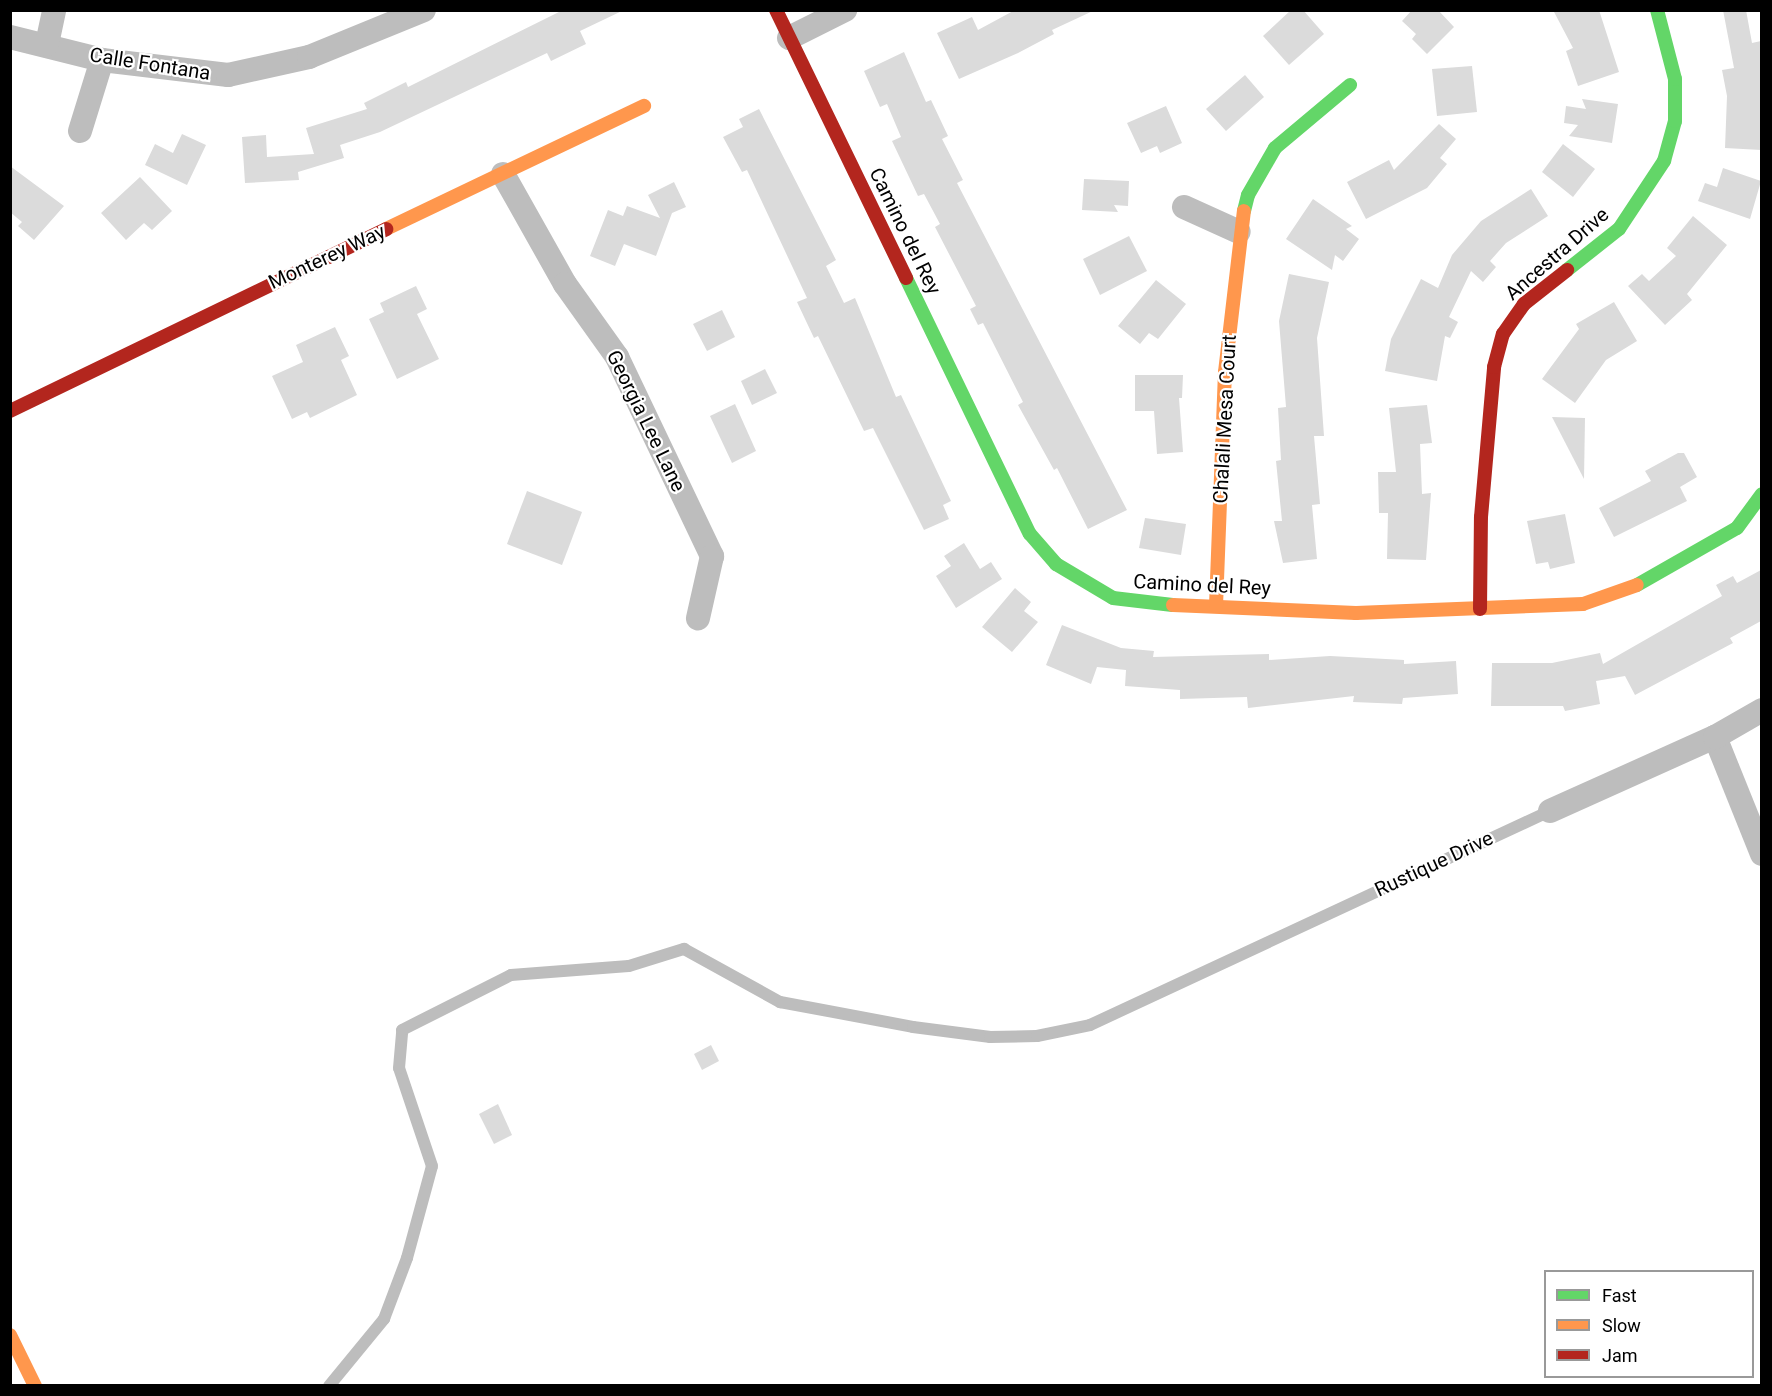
<!DOCTYPE html>
<html>
<head>
<meta charset="utf-8">
<style>
  body { margin:0 }
  #map { position:relative; width:1772px; height:1396px; overflow:hidden; background:#fff; font-family:Roboto,sans-serif }
  div>[style] { position:absolute }
  [style*='--x'] { left:calc(var(--x)*1px); top:calc(var(--y)*1px); width:calc(var(--w)*1px); rotate:calc(var(--a)*1deg) }
  .building>* { inset:0; background:#dbdbdb }
  .lane>* { height:12px; margin:-6px; padding:0 6px; transform-origin:6px; border-radius:6px; background:#bdbdbd }
  .street>* { height:24px; margin:-12px; padding:0 12px; transform-origin:12px; border-radius:12px; background:#bdbdbd }
  .fast>* { height:14px; margin:-7px; padding:0 7px; transform-origin:7px; border-radius:7px; background:#63d668 }
  .slow>* { height:14px; margin:-7px; padding:0 7px; transform-origin:7px; border-radius:7px; background:#ff974d }
  .jam>* { height:14px; margin:-7px; padding:0 7px; transform-origin:7px; border-radius:7px; background:#b3261e }
  span { translate:-50% -50%; white-space:nowrap; text-align:center; line-height:1.15; -webkit-text-stroke:4.5px #fff; paint-order:stroke }
  .street-label { font-size:20px; color:#000 }
  .frame { position:absolute; inset:0; border:12px solid #000; pointer-events:none }
  .legend { position:absolute; left:1544px; top:1270px; width:210px; height:108px; box-sizing:border-box; background:#fff; border:2px solid #999; margin:0; padding:8px 10px; list-style:none; font-size:18px; color:#000 }
  .legend li { display:flex; align-items:center; gap:12px; height:30px }
  .legend b { width:30px; border:2px solid #999 }
</style>
</head>
<body>
<div id="map">
  <div class="building">
    <div style="clip-path:polygon(563px 10px,624px 10px,580px 31px,586px 44px,551px 61px,547px 53px,380px 132px,340px 145px,344px 158px,298px 172px,299px 180px,245px 183px,242px 137px,266px 135px,267px 157px,314px 154px,306px 128px,367px 109px,364px 103px,406px 82px,408px 87px)"></div>
    <div style="clip-path:polygon(1015px 10px,1095px 10px,1052px 30px,1054px 34px,1018px 53px,959px 79px,937px 33px,972px 17px,978px 30px)"></div>
    <div style="clip-path:polygon(1291px 10px,1303px 10px,1324px 34px,1289px 65px,1263px 36px)"></div>
    <div style="clip-path:polygon(1412px 10px,1438px 10px,1454px 27px,1427px 54px,1412px 39px,1416px 34px,1402px 21px)"></div>
    <div style="clip-path:polygon(1553px 10px,1599px 10px,1619px 72px,1578px 86px,1566px 51px,1573px 48px)"></div>
    <div style="clip-path:polygon(1723px 10px,1746px 10px,1752px 43px,1761px 41px,1761px 150px,1725px 148px,1727px 96px,1722px 70px,1734px 68px)"></div>
    <div style="clip-path:polygon(904px 52px,926px 102px,931px 100px,948px 136px,942px 139px,963px 180px,957px 183px,1127px 510px,1088px 529px,1057px 468px,1054px 470px,1018px 405px,1023px 402px,983px 323px,978px 325px,970px 309px,976px 306px,935px 227px,940px 224px,924px 194px,918px 196px,892px 141px,901px 137px,887px 104px,880px 107px,864px 71px)"></div>
    <div style="clip-path:polygon(1472px 66px,1477px 112px,1437px 116px,1432px 69px)"></div>
    <div style="clip-path:polygon(1245px 75px,1264px 97px,1226px 131px,1206px 109px)"></div>
    <div style="clip-path:polygon(1582px 99px,1618px 104px,1612px 143px,1569px 136px,1578px 125px,1564px 123px,1566px 106px,1586px 109px)"></div>
    <div style="clip-path:polygon(1166px 106px,1182px 143px,1160px 153px,1157px 146px,1141px 153px,1127px 123px)"></div>
    <div style="clip-path:polygon(759px 109px,836px 260px,826px 266px,844px 303px,855px 298px,896px 397px,901px 395px,951px 501px,943px 505px,949px 519px,924px 530px,873px 428px,864px 431px,818px 336px,814px 338px,797px 302px,807px 298px,747px 170px,742px 172px,723px 137px,743px 127px,739px 119px)"></div>
    <div style="clip-path:polygon(1439px 124px,1456px 139px,1440px 158px,1447px 164px,1427px 188px,1366px 219px,1347px 182px,1389px 160px,1394px 170px)"></div>
    <div style="clip-path:polygon(182px 134px,206px 145px,187px 185px,145px 165px,155px 144px,173px 153px)"></div>
    <div style="clip-path:polygon(1563px 144px,1595px 169px,1573px 197px,1542px 172px)"></div>
    <div style="clip-path:polygon(10px 166px,64px 206px,34px 240px,18px 226px,22px 222px,10px 212px)"></div>
    <div style="clip-path:polygon(1723px 168px,1761px 181px,1750px 219px,1698px 201px,1705px 183px,1717px 187px)"></div>
    <div style="clip-path:polygon(140px 177px,172px 211px,152px 230px,144px 223px,126px 240px,101px 213px)"></div>
    <div style="clip-path:polygon(1084px 179px,1129px 181px,1128px 206px,1114px 205px,1118px 212px,1082px 210px)"></div>
    <div style="clip-path:polygon(674px 182px,686px 207px,672px 213px,656px 256px,624px 244px,615px 266px,590px 256px,608px 210px,623px 216px,627px 206px,660px 218px,648px 195px)"></div>
    <div style="clip-path:polygon(1531px 189px,1548px 216px,1506px 243px,1490px 261px,1496px 267px,1483px 282px,1471px 271px,1449px 317px,1458px 322px,1450px 338px,1445px 336px,1437px 381px,1385px 371px,1391px 339px,1421px 279px,1438px 288px,1452px 255px,1481px 221px)"></div>
    <div style="clip-path:polygon(1313px 199px,1352px 226px,1346px 229px,1359px 239px,1343px 261px,1335px 255px,1332px 270px,1286px 239px)"></div>
    <div style="clip-path:polygon(1693px 216px,1727px 245px,1687px 294px,1692px 300px,1665px 325px,1628px 286px,1642px 274px,1649px 281px,1676px 256px,1667px 248px)"></div>
    <div style="clip-path:polygon(1129px 236px,1147px 271px,1100px 295px,1083px 259px)"></div>
    <div style="clip-path:polygon(1289px 274px,1329px 282px,1317px 338px,1324px 436px,1314px 436px,1320px 504px,1312px 505px,1317px 559px,1283px 563px,1274px 521px,1282px 521px,1276px 461px,1281px 460px,1278px 408px,1286px 407px,1279px 321px)"></div>
    <div style="clip-path:polygon(1156px 280px,1186px 304px,1158px 339px,1149px 333px,1140px 344px,1118px 326px)"></div>
    <div style="clip-path:polygon(416px 286px,427px 309px,417px 314px,439px 359px,397px 379px,369px 319px,384px 312px,380px 303px)"></div>
    <div style="clip-path:polygon(1614px 302px,1637px 341px,1606px 360px,1575px 403px,1542px 379px,1579px 329px,1576px 324px)"></div>
    <div style="clip-path:polygon(722px 310px,735px 337px,707px 351px,693px 324px)"></div>
    <div style="clip-path:polygon(335px 327px,349px 356px,341px 360px,357px 395px,310px 418px,307px 412px,292px 419px,272px 376px,303px 362px,296px 345px)"></div>
    <div style="clip-path:polygon(765px 369px,777px 393px,752px 405px,741px 381px)"></div>
    <div style="clip-path:polygon(1135px 375px,1183px 375px,1182px 398px,1179px 398px,1183px 452px,1157px 454px,1154px 411px,1135px 411px)"></div>
    <div style="clip-path:polygon(735px 404px,756px 451px,732px 463px,710px 416px)"></div>
    <div style="clip-path:polygon(1427px 405px,1432px 443px,1420px 444px,1422px 494px,1431px 493px,1426px 560px,1387px 559px,1388px 513px,1379px 513px,1378px 472px,1396px 472px,1389px 408px)"></div>
    <div style="clip-path:polygon(1552px 417px,1585px 418px,1584px 479px)"></div>
    <div style="clip-path:polygon(1678px 453px,1684px 453px,1697px 477px,1680px 487px,1687px 501px,1614px 537px,1599px 508px,1651px 481px,1645px 471px)"></div>
    <div style="clip-path:polygon(527px 491px,582px 512px,562px 565px,507px 544px)"></div>
    <div style="clip-path:polygon(1565px 514px,1575px 563px,1550px 569px,1548px 562px,1536px 564px,1527px 521px)"></div>
    <div style="clip-path:polygon(1145px 518px,1186px 524px,1181px 555px,1139px 548px)"></div>
    <div style="clip-path:polygon(964px 543px,980px 569px,991px 562px,1002px 579px,956px 608px,936px 576px,951px 566px,944px 556px)"></div>
    <div style="clip-path:polygon(1761px 570px,1761px 621px,1730px 638px,1733px 643px,1635px 695px,1625px 676px,1596px 681px,1600px 704px,1565px 711px,1563px 706px,1491px 706px,1492px 663px,1552px 663px,1600px 653px,1603px 664px,1722px 596px,1716px 585px,1733px 576px,1737px 583px)"></div>
    <div style="clip-path:polygon(1015px 588px,1031px 602px,1024px 611px,1038px 622px,1012px 652px,982px 627px)"></div>
    <div style="clip-path:polygon(1062px 625px,1121px 648px,1154px 651px,1153px 657px,1269px 654px,1269px 660px,1330px 656px,1404px 660px,1404px 664px,1456px 661px,1458px 694px,1403px 698px,1402px 704px,1353px 702px,1354px 696px,1248px 708px,1247px 697px,1180px 699px,1180px 690px,1125px 686px,1126px 670px,1097px 667px,1091px 684px,1046px 665px)"></div>
    <div style="clip-path:polygon(711px 1045px,719px 1061px,702px 1070px,694px 1054px)"></div>
    <div style="clip-path:polygon(498px 1104px,512px 1135px,494px 1144px,479px 1114px)"></div>
  </div>
  <div class="lane">
    <div style="--x:329;--y:1386;--w:87;--a:-50.6"></div>
    <div style="--x:384;--y:1319;--w:65;--a:-69.3"></div>
    <div style="--x:407;--y:1258;--w:95;--a:-74.8"></div>
    <div style="--x:432;--y:1166;--w:103;--a:-108.6"></div>
    <div style="--x:399;--y:1068;--w:38;--a:-85"></div>
    <div style="--x:402;--y:1030;--w:122;--a:-26.8"></div>
    <div style="--x:511;--y:975;--w:118;--a:-4.4"></div>
    <div style="--x:629;--y:966;--w:58;--a:-17.2"></div>
    <div style="--x:684;--y:949;--w:110;--a:28.9"></div>
    <div style="--x:780;--y:1002;--w:135;--a:10.6"></div>
    <div style="--x:913;--y:1027;--w:78;--a:7.4"></div>
    <div style="--x:990;--y:1037;--w:47;--a:-1.2"></div>
    <div style="--x:1037;--y:1036;--w:54;--a:-11.7"></div>
    <div style="--x:1090;--y:1025;--w:507;--a:-24.95"></div>
  </div>
  <div class="street">
    <div style="--x:10;--y:37;--w:95;--a:14"></div>
    <div style="--x:102;--y:60;--w:127;--a:6.8"></div>
    <div style="--x:228;--y:75;--w:83;--a:-12.5"></div>
    <div style="--x:309;--y:57;--w:124;--a:-22.2"></div>
    <div style="--x:789;--y:38;--w:63;--a:-26.6"></div>
    <div style="--x:47;--y:44;--w:35;--a:-78"></div>
    <div style="--x:80;--y:131;--w:74;--a:-72.8"></div>
    <div style="--x:503;--y:174;--w:126;--a:60.6"></div>
    <div style="--x:565;--y:284;--w:90;--a:54.5"></div>
    <div style="--x:617;--y:357;--w:221;--a:64.5"></div>
    <div style="--x:712;--y:556;--w:64;--a:102.7"></div>
    <div style="--x:1184;--y:207;--w:60;--a:24.4"></div>
    <div style="--x:1715;--y:737;--w:126;--a:68.1"></div>
    <div style="--x:1550;--y:811;--w:181;--a:-24.2"></div>
    <div style="--x:1715;--y:737;--w:54;--a:-29.9"></div>
  </div>
  <div class="fast">
    <div style="--x:1244;--y:211;--w:16;--a:-76"></div>
    <div style="--x:1248;--y:195;--w:54;--a:-60.1"></div>
    <div style="--x:1275;--y:148;--w:98;--a:-40"></div>
    <div style="--x:1567;--y:270;--w:66;--a:-38.3"></div>
    <div style="--x:1619;--y:229;--w:82;--a:-56.5"></div>
    <div style="--x:1664;--y:161;--w:41;--a:-74.6"></div>
    <div style="--x:1675;--y:121;--w:42;--a:-90"></div>
    <div style="--x:1675;--y:79;--w:71;--a:-104.6"></div>
    <div style="--x:906;--y:278;--w:284;--a:64.2"></div>
    <div style="--x:1030;--y:534;--w:40;--a:49"></div>
    <div style="--x:1056;--y:564;--w:66;--a:30.8"></div>
    <div style="--x:1113;--y:598;--w:60;--a:6.7"></div>
    <div style="--x:1637;--y:585;--w:115;--a:-29.7"></div>
    <div style="--x:1737;--y:528;--w:42;--a:-53.7"></div>
  </div>
  <div class="slow">
    <div style="--x:386;--y:229;--w:286;--a:-25.5"></div>
    <div style="--x:1173;--y:605;--w:183;--a:2.5"></div>
    <div style="--x:1356;--y:613;--w:227;--a:-2.3"></div>
    <div style="--x:1583;--y:604;--w:57;--a:-19.4"></div>
    <div style="--x:1216;--y:606;--w:234;--a:-87.8"></div>
    <div style="--x:1225;--y:372;--w:162;--a:-83.3"></div>
    <div style="--x:10;--y:1335;--w:57;--a:63.9"></div>
  </div>
  <div class="jam">
    <div style="--x:776;--y:10;--w:298;--a:64.1"></div>
    <div style="--x:10;--y:411;--w:418;--a:-25.8"></div>
    <div style="--x:1480;--y:609;--w:92;--a:-89.4"></div>
    <div style="--x:1481;--y:517;--w:151;--a:-85"></div>
    <div style="--x:1494;--y:367;--w:34;--a:-75"></div>
    <div style="--x:1503;--y:334;--w:37;--a:-55"></div>
    <div style="--x:1524;--y:304;--w:55;--a:-38.3"></div>
  </div>
  <div class="street-label">
    <span style="left:150px;top:64px;rotate:9deg">Calle Fontana</span>
    <span style="left:905px;top:231px;rotate:64deg">Camino del Rey</span>
    <span style="left:1557px;top:254px;rotate:-41deg">Ancestra Drive</span>
    <span style="left:327px;top:257px;rotate:-25deg">Monterey Way</span>
    <span style="left:1225px;top:419px;rotate:-87deg">Chalali Mesa Court</span>
    <span style="left:646px;top:421px;rotate:64deg">Georgia Lee Lane</span>
    <span style="left:1202px;top:585px;rotate:3deg">Camino del Rey</span>
    <span style="left:1434px;top:864px;rotate:-25deg">Rustique Drive</span>
  </div>
  <div class="frame"></div>
  <ul class="legend">
  <li><b style="height:8px;background:#63d668"></b>Fast</li>
  <li><b style="height:8px;background:#ff974d"></b>Slow</li>
  <li><b style="height:8px;background:#b3261e"></b>Jam</li>
  </ul>
</div>
</body>
</html>
